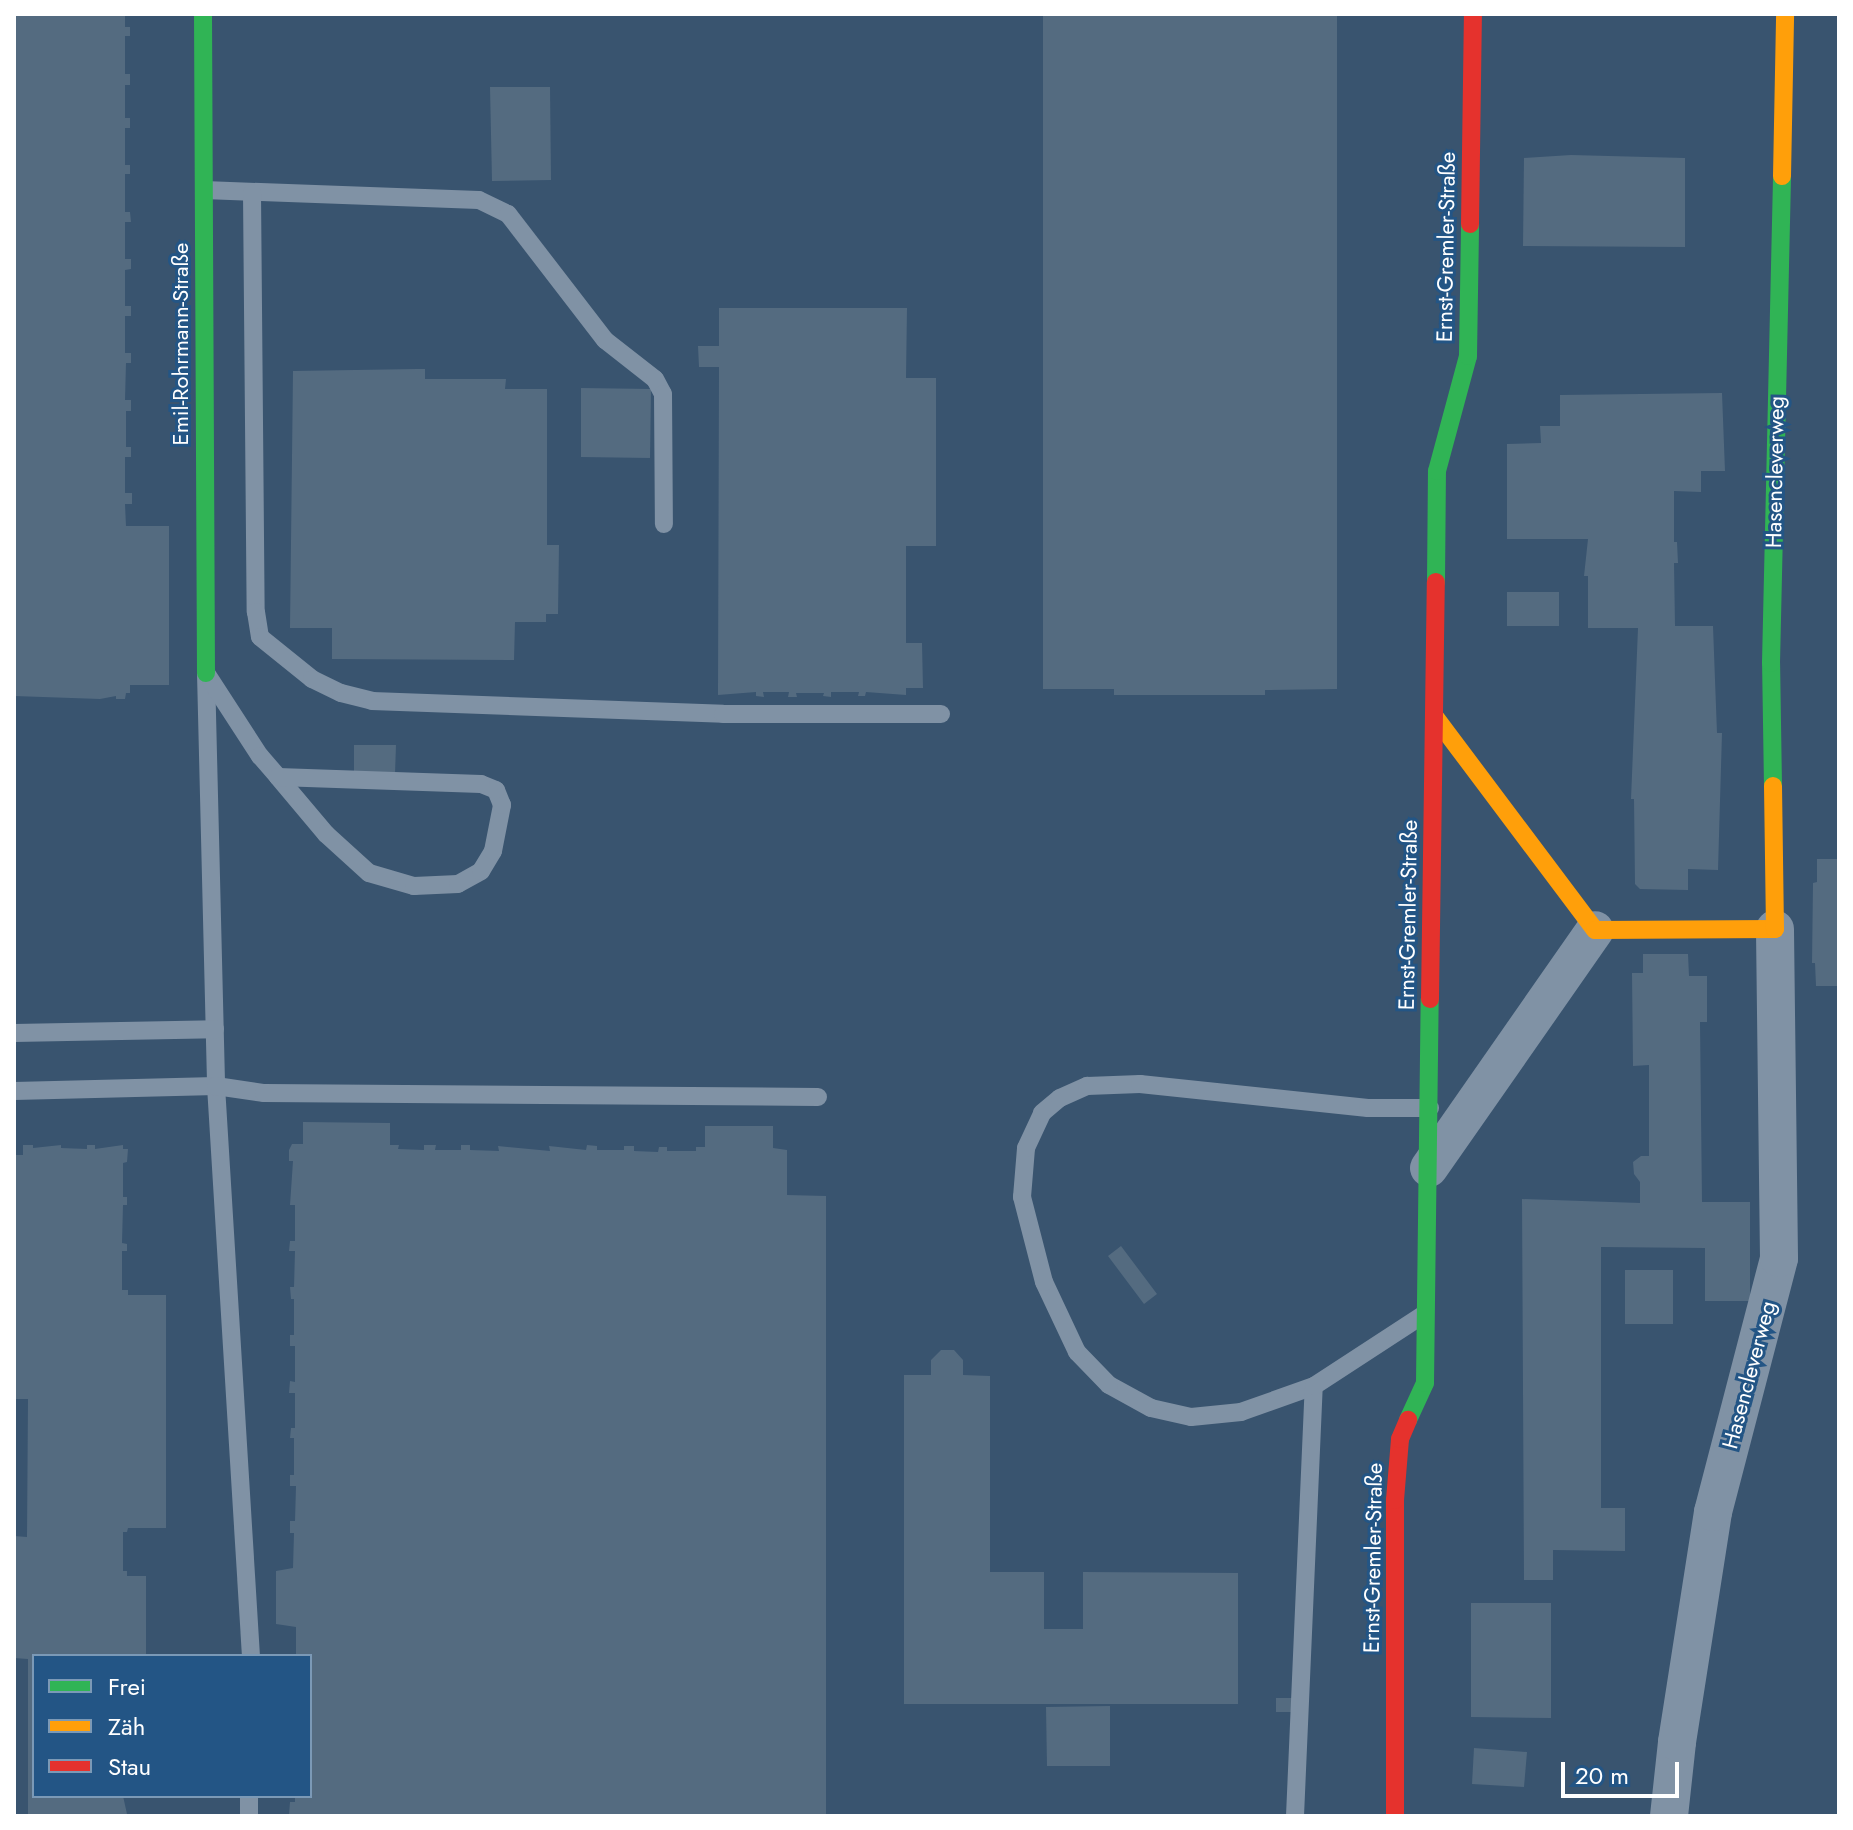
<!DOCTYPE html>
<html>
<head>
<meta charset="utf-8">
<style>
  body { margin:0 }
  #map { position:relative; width:1853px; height:1830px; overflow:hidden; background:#39546f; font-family:Jost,sans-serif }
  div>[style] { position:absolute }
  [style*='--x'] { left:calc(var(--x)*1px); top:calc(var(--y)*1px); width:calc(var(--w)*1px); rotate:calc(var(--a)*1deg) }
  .building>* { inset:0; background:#546b80 }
  .lane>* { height:18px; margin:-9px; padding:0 9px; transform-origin:9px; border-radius:9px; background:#8092a5 }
  .street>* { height:38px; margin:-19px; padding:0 19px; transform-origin:19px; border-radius:19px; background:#8092a5 }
  .fast>* { height:18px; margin:-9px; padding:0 9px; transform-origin:9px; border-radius:9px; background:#30b455 }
  .slow>* { height:18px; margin:-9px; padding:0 9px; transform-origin:9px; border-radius:9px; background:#ff9f0a }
  .jam>* { height:18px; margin:-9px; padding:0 9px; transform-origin:9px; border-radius:9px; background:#e5322d }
  span { translate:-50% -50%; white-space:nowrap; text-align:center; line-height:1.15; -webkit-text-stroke:6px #235585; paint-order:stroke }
  .street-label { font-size:22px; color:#fff }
  .frame { position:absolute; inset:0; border:16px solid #fff; pointer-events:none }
  .legend { position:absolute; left:32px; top:1654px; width:280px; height:144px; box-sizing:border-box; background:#235585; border:2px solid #7b99b6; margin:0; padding:10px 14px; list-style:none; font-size:24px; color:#fff }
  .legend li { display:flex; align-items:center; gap:16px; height:40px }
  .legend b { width:40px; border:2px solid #7b99b6 }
  .scale { position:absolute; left:1561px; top:1762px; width:118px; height:36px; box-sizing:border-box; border:4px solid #fff; border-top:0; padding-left:10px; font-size:24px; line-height:28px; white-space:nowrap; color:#fff; -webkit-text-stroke:6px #235585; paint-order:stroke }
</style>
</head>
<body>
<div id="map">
  <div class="building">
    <div style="clip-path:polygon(14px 14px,125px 14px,125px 27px,130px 27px,130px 36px,125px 36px,125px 74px,130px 74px,130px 85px,125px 85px,125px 118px,130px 118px,130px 128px,125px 128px,125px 165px,130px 165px,130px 174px,125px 174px,125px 212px,130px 212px,131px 222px,125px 222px,125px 259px,131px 259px,131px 269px,125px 270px,125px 306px,131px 306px,131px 316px,125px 316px,125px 353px,131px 353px,131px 363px,126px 363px,125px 400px,131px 400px,131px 411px,126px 411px,126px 447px,131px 447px,131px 457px,125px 457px,125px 493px,132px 493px,132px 504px,125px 504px,126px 526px,169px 526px,169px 685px,130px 685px,130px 693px,126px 693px,125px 699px,116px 699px,116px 696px,100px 699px,14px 696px)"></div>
    <div style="clip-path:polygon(1043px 14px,1337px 14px,1337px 689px,1265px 690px,1265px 695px,1114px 695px,1114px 689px,1043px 689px)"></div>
    <div style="clip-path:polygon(490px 87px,550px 87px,551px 180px,492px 181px)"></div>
    <div style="clip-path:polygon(1571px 155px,1685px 158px,1685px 247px,1523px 246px,1524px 158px)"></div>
    <div style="clip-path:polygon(719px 308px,907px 308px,906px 378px,936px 378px,936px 546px,906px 546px,906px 643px,922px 643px,923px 688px,906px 688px,906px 695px,866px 692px,865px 696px,858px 696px,859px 692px,831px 692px,831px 697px,823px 696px,824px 693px,796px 693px,797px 697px,788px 697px,789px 692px,763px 692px,764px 697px,756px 696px,756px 692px,718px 695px,719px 367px,699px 367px,698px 346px,719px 346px)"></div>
    <div style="clip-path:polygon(417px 369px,425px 369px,425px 379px,506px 379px,505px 389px,547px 389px,547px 545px,559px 545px,558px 614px,546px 614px,546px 622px,515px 622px,514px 660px,332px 659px,332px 628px,290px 628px,293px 371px)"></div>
    <div style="clip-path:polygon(581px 388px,651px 389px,650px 458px,581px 457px)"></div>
    <div style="clip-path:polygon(1722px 393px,1725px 471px,1701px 471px,1701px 492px,1674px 491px,1674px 542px,1677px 542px,1678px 563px,1674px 563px,1675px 626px,1713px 626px,1717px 733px,1722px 733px,1718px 870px,1688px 869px,1688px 890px,1640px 889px,1635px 884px,1634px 799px,1631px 799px,1638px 628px,1588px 628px,1588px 576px,1584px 576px,1588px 539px,1507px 539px,1507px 444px,1541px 443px,1540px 426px,1560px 426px,1560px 395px)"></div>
    <div style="clip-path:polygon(1507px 592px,1559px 592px,1559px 626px,1507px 626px)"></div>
    <div style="clip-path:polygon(354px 745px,396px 745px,395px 774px,354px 774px)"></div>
    <div style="clip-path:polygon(1817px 859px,1839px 859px,1839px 986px,1816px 986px,1815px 963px,1812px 963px,1813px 883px,1817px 882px)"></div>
    <div style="clip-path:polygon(1643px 954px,1688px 954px,1689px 976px,1707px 976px,1707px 1022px,1700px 1022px,1702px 1202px,1750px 1202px,1750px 1301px,1705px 1301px,1705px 1248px,1601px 1247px,1601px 1508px,1625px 1508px,1625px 1551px,1553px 1550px,1553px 1580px,1524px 1580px,1522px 1199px,1640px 1203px,1640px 1182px,1634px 1174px,1633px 1162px,1641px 1156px,1649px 1156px,1649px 1065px,1633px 1066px,1632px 973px,1643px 973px)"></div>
    <div style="clip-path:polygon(303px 1122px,390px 1123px,390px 1145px,399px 1145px,398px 1149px,424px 1150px,424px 1145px,436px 1145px,435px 1150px,461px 1150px,461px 1145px,470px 1145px,470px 1150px,499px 1151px,498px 1146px,550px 1151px,549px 1146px,586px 1150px,587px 1145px,597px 1146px,597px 1150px,624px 1150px,624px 1146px,634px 1146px,634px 1151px,658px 1152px,659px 1147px,667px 1147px,667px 1151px,696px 1151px,696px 1147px,705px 1147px,705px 1126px,773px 1126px,773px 1148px,787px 1150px,787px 1195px,826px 1196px,826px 1816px,289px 1815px,290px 1802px,295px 1802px,295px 1796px,310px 1796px,310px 1656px,296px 1656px,296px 1627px,276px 1624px,276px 1571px,293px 1568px,294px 1533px,290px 1533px,290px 1521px,295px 1521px,296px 1486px,290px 1486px,290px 1475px,294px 1475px,294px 1438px,290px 1438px,291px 1428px,295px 1428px,295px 1393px,289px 1393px,290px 1381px,295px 1382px,295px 1346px,290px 1346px,290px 1335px,294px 1335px,294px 1299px,291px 1299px,290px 1287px,294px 1287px,295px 1251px,289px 1251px,290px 1241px,295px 1241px,295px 1205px,290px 1205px,293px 1161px,289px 1161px,289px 1150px,292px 1144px,303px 1144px)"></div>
    <div style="clip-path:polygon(23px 1145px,33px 1145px,33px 1148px,61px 1145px,61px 1148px,87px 1149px,87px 1145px,95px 1145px,95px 1149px,123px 1145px,123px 1149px,128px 1149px,127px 1162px,123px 1163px,123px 1197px,127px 1197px,127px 1205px,123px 1205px,122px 1243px,127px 1244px,127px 1251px,122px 1251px,122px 1290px,128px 1290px,128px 1295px,166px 1295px,166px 1528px,128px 1528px,127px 1532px,123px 1532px,123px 1571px,127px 1571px,127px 1576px,146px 1576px,146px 1656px,34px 1656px,34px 1796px,123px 1796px,127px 1814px,123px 1816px,28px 1816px,28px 1659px,14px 1658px,14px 1536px,27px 1537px,28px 1399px,14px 1399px,14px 1155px,23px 1155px)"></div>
    <div style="clip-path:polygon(1121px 1246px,1157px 1294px,1144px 1304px,1108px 1256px)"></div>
    <div style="clip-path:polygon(1625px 1270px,1673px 1270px,1673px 1324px,1625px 1324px)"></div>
    <div style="clip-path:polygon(941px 1350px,954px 1350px,963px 1360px,963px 1375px,990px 1376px,990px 1572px,1044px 1572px,1044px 1629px,1083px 1629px,1083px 1572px,1238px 1573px,1238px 1704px,904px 1704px,904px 1375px,931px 1375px,931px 1360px)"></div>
    <div style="clip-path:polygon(1471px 1603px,1551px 1603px,1551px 1718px,1471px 1717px)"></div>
    <div style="clip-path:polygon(1276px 1698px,1296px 1698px,1296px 1712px,1276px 1712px)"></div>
    <div style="clip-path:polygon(1110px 1706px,1110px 1766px,1047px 1766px,1046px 1707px)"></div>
    <div style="clip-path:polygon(1474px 1748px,1527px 1752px,1524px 1787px,1472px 1784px)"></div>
  </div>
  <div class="lane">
    <div style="--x:204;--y:190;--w:275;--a:2.1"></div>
    <div style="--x:479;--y:200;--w:32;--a:26"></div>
    <div style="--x:508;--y:214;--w:159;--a:52.4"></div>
    <div style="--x:605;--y:340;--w:63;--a:38"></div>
    <div style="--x:655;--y:379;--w:17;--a:62"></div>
    <div style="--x:663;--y:394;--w:130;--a:89.6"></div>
    <div style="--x:252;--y:193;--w:419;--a:89.5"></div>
    <div style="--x:256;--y:612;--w:25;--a:81"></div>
    <div style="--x:260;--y:637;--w:67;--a:38.9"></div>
    <div style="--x:312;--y:679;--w:32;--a:26"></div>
    <div style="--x:341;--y:693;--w:32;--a:14"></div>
    <div style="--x:372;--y:701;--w:351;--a:2.1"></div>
    <div style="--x:723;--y:714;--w:218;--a:0"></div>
    <div style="--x:206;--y:673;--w:413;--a:88.6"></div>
    <div style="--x:216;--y:1086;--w:571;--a:86.49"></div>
    <div style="--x:206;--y:673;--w:99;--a:57"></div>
    <div style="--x:260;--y:756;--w:28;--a:49"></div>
    <div style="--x:278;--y:777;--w:75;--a:49.9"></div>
    <div style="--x:326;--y:834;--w:58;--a:42.2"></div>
    <div style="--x:369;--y:873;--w:47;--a:16.1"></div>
    <div style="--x:414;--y:886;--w:44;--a:-2.6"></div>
    <div style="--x:458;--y:884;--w:26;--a:-29"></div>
    <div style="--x:481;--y:871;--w:23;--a:-59"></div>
    <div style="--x:493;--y:851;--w:47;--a:-78.9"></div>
    <div style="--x:502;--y:805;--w:16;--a:-112"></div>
    <div style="--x:496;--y:790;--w:16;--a:-158"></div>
    <div style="--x:481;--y:784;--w:203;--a:-178"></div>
    <div style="--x:14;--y:1033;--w:201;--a:-1.1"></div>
    <div style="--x:14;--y:1091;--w:202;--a:-1.4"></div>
    <div style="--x:216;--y:1086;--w:49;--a:8.3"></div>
    <div style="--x:264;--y:1093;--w:554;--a:0.41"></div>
    <div style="--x:1314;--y:1386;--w:77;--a:160.4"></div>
    <div style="--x:1241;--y:1412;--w:50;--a:174.3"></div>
    <div style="--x:1191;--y:1417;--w:41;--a:-167.3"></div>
    <div style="--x:1151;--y:1408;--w:48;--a:-151.3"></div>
    <div style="--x:1109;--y:1385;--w:46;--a:-134.1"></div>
    <div style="--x:1077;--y:1352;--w:77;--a:-115.2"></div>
    <div style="--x:1044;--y:1282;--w:88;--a:-104.5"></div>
    <div style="--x:1022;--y:1197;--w:49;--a:-85.3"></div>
    <div style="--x:1026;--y:1148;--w:38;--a:-65"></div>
    <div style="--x:1042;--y:1113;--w:23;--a:-40"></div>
    <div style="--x:1060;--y:1098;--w:30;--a:-24"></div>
    <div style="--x:1087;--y:1086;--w:53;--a:-2.2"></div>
    <div style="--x:1140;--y:1084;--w:229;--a:6"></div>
    <div style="--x:1368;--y:1108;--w:62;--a:0"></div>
    <div style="--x:249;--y:1816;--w:20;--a:-90"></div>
    <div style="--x:1295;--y:1816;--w:430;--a:-87.5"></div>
    <div style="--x:1314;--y:1386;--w:130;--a:-33.1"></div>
  </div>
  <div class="street">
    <div style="--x:1429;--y:1168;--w:290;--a:-55.1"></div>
    <div style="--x:1669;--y:1816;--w:74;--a:-83.8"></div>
    <div style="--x:1677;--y:1742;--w:233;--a:-81.1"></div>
    <div style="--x:1713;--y:1512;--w:262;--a:-75.4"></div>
    <div style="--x:1779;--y:1258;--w:329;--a:-90.7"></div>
  </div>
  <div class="fast">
    <div style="--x:203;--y:14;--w:659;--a:89.74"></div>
    <div style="--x:1436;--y:582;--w:111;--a:-89.5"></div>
    <div style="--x:1437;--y:471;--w:119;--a:-74.9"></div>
    <div style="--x:1468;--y:356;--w:132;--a:-89.1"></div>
    <div style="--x:1773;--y:786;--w:123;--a:-90.9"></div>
    <div style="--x:1771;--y:663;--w:487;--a:-88.7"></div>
    <div style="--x:1408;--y:1420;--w:41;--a:-65.3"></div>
    <div style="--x:1425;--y:1383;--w:384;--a:-89.3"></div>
  </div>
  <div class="slow">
    <div style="--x:1782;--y:176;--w:162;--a:-88.9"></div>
    <div style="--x:1435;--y:717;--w:266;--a:53.1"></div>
    <div style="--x:1595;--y:930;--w:180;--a:-0.3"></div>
    <div style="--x:1775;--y:929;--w:143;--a:-90.8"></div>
  </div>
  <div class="jam">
    <div style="--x:1470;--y:224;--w:210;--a:-89.2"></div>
    <div style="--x:1430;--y:999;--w:417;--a:-89.2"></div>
    <div style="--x:1395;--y:1816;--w:316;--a:-90"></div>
    <div style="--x:1395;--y:1500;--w:61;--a:-85.3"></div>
    <div style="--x:1400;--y:1439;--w:21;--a:-67"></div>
  </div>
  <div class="street-label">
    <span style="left:1446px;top:247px;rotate:-89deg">Ernst-Gremler-Straße</span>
    <span style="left:181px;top:344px;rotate:-90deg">Emil-Rohrmann-Straße</span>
    <span style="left:1775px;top:472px;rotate:-89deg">Hasencleverweg</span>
    <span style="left:1408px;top:915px;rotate:-89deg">Ernst-Gremler-Straße</span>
    <span style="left:1749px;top:1375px;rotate:-75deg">Hasencleverweg</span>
    <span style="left:1373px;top:1558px;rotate:-89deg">Ernst-Gremler-Straße</span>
  </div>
  <div class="frame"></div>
  <ul class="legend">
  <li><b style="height:10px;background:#30b455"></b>Frei</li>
  <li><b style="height:10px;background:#ff9f0a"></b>Zäh</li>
  <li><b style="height:10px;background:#e5322d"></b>Stau</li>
  </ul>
  <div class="scale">20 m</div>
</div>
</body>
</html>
